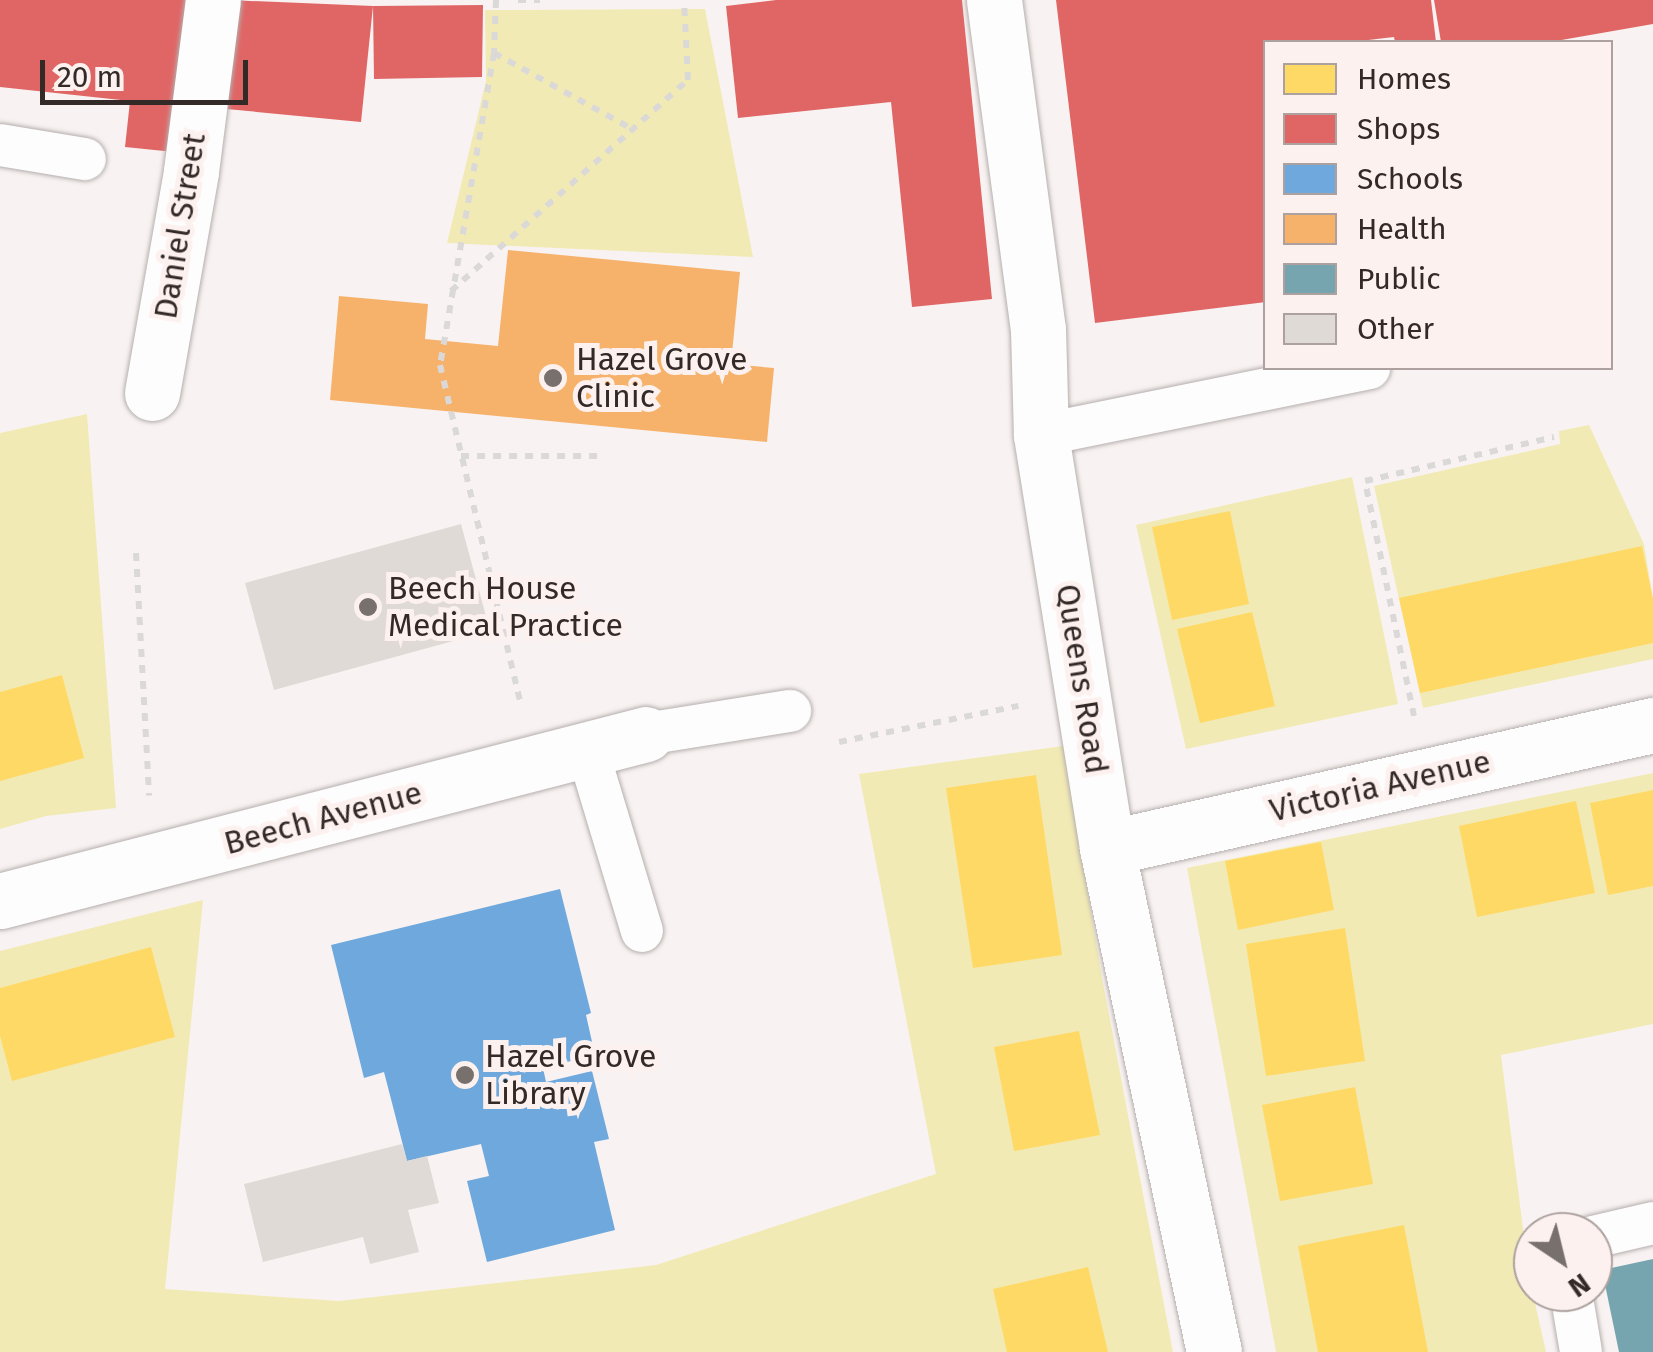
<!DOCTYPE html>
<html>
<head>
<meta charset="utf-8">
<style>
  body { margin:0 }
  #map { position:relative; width:1653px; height:1352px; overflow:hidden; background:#f8f3f2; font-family:"Fira Sans",sans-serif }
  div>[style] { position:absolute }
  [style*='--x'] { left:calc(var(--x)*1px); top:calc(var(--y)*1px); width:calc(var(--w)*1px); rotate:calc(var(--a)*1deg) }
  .green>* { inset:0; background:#f2eab4 }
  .homes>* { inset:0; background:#ffd966 }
  .shops>* { inset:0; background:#e06666 }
  .schools>* { inset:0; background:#6fa8dc }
  .health>* { inset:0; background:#f6b26b }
  .public>* { inset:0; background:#76a5af }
  .building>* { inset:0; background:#dfdad5 }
  .path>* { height:6px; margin-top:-3px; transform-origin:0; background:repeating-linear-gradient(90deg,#dad9d8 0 8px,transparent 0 16px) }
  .roads { filter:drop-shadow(0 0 2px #b5afad) drop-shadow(0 0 2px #b5afad) }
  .service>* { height:42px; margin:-21px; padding:0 21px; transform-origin:21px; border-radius:21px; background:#fefdfd }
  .minor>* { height:55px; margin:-27.5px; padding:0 27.5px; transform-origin:27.5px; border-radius:27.5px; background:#fefdfd }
  .dots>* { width:28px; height:28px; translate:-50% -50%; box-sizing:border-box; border:5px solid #fcf1ee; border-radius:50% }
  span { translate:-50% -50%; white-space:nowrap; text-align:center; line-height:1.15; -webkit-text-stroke:10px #fcf1ee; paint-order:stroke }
  .street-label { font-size:32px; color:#332926 }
  .poi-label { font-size:32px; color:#332926 }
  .left { translate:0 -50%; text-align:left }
  .legend { position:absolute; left:1263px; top:40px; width:350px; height:330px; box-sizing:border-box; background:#fcf1ee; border:2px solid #aca19e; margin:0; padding:12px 18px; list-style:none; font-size:30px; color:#332926 }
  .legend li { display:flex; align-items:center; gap:20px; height:50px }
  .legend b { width:50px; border:2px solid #aca19e }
  .north { position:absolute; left:1513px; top:1212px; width:100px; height:100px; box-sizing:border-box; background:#fcf1ee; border:2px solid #aca19e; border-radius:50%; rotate:145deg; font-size:28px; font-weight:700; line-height:40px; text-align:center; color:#332926 }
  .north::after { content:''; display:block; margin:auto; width:35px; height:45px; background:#78706d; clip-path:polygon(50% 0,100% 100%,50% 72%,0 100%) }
  .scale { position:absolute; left:40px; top:60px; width:208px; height:45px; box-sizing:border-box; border:5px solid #332926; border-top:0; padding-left:12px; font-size:30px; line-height:35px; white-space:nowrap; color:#332926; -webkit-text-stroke:8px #fcf1ee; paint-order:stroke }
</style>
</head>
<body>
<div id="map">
  <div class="green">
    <div style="clip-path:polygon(705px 9px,753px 257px,447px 243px,486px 81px,485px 10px)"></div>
    <div style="clip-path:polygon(87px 414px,116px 808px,46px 816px,0 829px,0 433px)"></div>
    <div style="clip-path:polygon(1589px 425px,1644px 544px,1653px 599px,1653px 659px,1423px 708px,1374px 486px,1560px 444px,1559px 431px)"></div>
    <div style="clip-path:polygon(1352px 477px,1398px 704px,1186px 749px,1136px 525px)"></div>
    <div style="clip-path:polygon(1063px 746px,1103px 983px,1173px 1352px,0 1352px,0 951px,203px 900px,165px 1289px,339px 1301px,656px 1265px,936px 1174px,859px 774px)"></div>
    <div style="clip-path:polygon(1653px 773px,1653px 1024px,1501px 1055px,1529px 1276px,1546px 1352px,1276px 1352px,1187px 868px)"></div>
  </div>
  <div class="homes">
    <div style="clip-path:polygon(1230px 511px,1249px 604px,1172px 620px,1152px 527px)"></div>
    <div style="clip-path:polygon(1642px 546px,1653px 599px,1653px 643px,1420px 693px,1399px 598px)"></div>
    <div style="clip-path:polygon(1252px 612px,1275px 706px,1200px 723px,1177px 629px)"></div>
    <div style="clip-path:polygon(62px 675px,84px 758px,0 781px,0 692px)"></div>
    <div style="clip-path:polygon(1036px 775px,1062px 955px,973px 968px,946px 788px)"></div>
    <div style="clip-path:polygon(1653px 790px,1653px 886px,1608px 895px,1590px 803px)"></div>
    <div style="clip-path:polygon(1576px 801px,1595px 893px,1477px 917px,1459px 826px)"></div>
    <div style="clip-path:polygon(1321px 842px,1334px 910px,1238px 930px,1225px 861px)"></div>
    <div style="clip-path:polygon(1345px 928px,1365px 1061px,1266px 1076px,1246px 944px)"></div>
    <div style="clip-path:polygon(151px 947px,175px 1037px,12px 1081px,0 1036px,0 988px)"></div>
    <div style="clip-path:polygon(1079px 1031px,1100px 1135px,1014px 1151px,994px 1047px)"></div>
    <div style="clip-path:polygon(1355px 1087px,1373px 1184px,1280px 1201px,1262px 1105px)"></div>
    <div style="clip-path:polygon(1404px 1225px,1428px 1352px,1318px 1352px,1298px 1246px)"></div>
    <div style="clip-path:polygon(1088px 1267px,1108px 1352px,1007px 1352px,993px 1289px)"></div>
  </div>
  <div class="shops">
    <div style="clip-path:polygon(0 0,192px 0,174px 152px,125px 147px,130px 101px,0 87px)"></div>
    <div style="clip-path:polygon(227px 0,373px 6px,361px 122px,216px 108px)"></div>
    <div style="clip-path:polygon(776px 0,962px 0,992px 299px,912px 307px,891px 102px,738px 118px,726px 6px)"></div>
    <div style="clip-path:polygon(1056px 0,1431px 0,1436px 42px,1395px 42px,1394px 37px,1351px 42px,1266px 42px,1266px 302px,1095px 323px)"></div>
    <div style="clip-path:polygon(1434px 0,1653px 0,1653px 24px,1550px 42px,1441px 42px)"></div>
    <div style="clip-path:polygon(483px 5px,482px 77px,374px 79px,373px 6px)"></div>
  </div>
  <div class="schools">
    <div style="clip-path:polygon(560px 889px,591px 1013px,586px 1015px,595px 1055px,543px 1068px,546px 1082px,592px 1071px,609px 1139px,594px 1142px,615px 1230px,487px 1262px,467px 1181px,489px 1176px,481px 1144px,407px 1161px,384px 1072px,364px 1078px,331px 945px)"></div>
  </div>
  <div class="health">
    <div style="clip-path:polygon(508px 250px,740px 272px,731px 364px,774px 368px,767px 442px,330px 400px,339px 296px,428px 304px,425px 339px,498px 346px)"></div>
  </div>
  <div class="public">
    <div style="clip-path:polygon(1653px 1259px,1653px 1352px,1619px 1352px,1602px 1270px)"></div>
  </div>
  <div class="building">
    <div style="clip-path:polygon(461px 524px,490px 631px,274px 690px,245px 583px)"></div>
    <div style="clip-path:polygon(402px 1144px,407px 1161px,427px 1156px,439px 1203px,408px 1210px,419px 1252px,370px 1264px,363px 1237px,263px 1262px,244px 1184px)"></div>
  </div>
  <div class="path">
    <div style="--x:496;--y:0;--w:53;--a:92.2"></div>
    <div style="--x:494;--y:53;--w:317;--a:99.8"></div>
    <div style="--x:440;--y:365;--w:344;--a:76.6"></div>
    <div style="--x:518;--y:0;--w:22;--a:0"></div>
    <div style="--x:494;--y:53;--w:158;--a:28.8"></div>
    <div style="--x:451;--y:291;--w:317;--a:-41.7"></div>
    <div style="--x:688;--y:80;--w:80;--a:-92.9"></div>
    <div style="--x:461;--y:456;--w:139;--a:0"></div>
    <div style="--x:136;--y:553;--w:243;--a:86.9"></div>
    <div style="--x:1414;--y:716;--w:240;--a:-101.8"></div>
    <div style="--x:1365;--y:481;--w:194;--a:-13.1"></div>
    <div style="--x:839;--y:742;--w:183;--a:-11.4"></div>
  </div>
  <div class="roads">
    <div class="service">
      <div style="--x:0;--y:145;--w:86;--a:9.4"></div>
      <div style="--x:1041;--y:435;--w:335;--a:-11.5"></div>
      <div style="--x:646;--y:734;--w:146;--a:-9.1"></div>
      <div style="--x:587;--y:749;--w:190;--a:73.2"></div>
      <div style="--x:1593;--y:1237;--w:62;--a:-13.1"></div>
      <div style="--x:1571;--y:1292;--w:61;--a:80.5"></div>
    </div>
    <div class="minor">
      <div style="--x:994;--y:0;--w:332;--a:82.4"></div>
      <div style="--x:1038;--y:329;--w:106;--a:88.4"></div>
      <div style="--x:1041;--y:435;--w:418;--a:80.9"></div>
      <div style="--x:1107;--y:848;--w:515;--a:78.01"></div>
      <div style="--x:152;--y:393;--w:225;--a:-80"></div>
      <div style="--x:191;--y:171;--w:172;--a:-82.7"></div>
      <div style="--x:1107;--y:848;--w:560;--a:-12.7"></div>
      <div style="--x:0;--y:901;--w:667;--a:-14.49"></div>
    </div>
  </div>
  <div class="dots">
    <div style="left:553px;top:378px;background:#78706d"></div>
    <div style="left:368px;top:607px;background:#78706d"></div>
    <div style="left:465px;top:1075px;background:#78706d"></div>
  </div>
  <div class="street-label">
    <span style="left:180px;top:226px;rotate:-81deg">Daniel Street</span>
    <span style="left:1082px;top:679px;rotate:81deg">Queens Road</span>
    <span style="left:1380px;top:786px;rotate:-13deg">Victoria Avenue</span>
    <span style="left:323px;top:818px;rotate:-15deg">Beech Avenue</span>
  </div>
  <div class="poi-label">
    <span class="left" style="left:576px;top:378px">Hazel Grove<br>Clinic</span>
    <span class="left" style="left:388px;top:607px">Beech House<br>Medical Practice</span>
    <span class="left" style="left:485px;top:1075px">Hazel Grove<br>Library</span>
  </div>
  <ul class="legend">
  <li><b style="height:28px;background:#ffd966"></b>Homes</li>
  <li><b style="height:28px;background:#e06666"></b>Shops</li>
  <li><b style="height:28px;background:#6fa8dc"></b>Schools</li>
  <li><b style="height:28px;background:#f6b26b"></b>Health</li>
  <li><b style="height:28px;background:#76a5af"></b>Public</li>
  <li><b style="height:28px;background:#dfdad5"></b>Other</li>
  </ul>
  <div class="north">N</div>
  <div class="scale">20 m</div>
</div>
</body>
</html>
